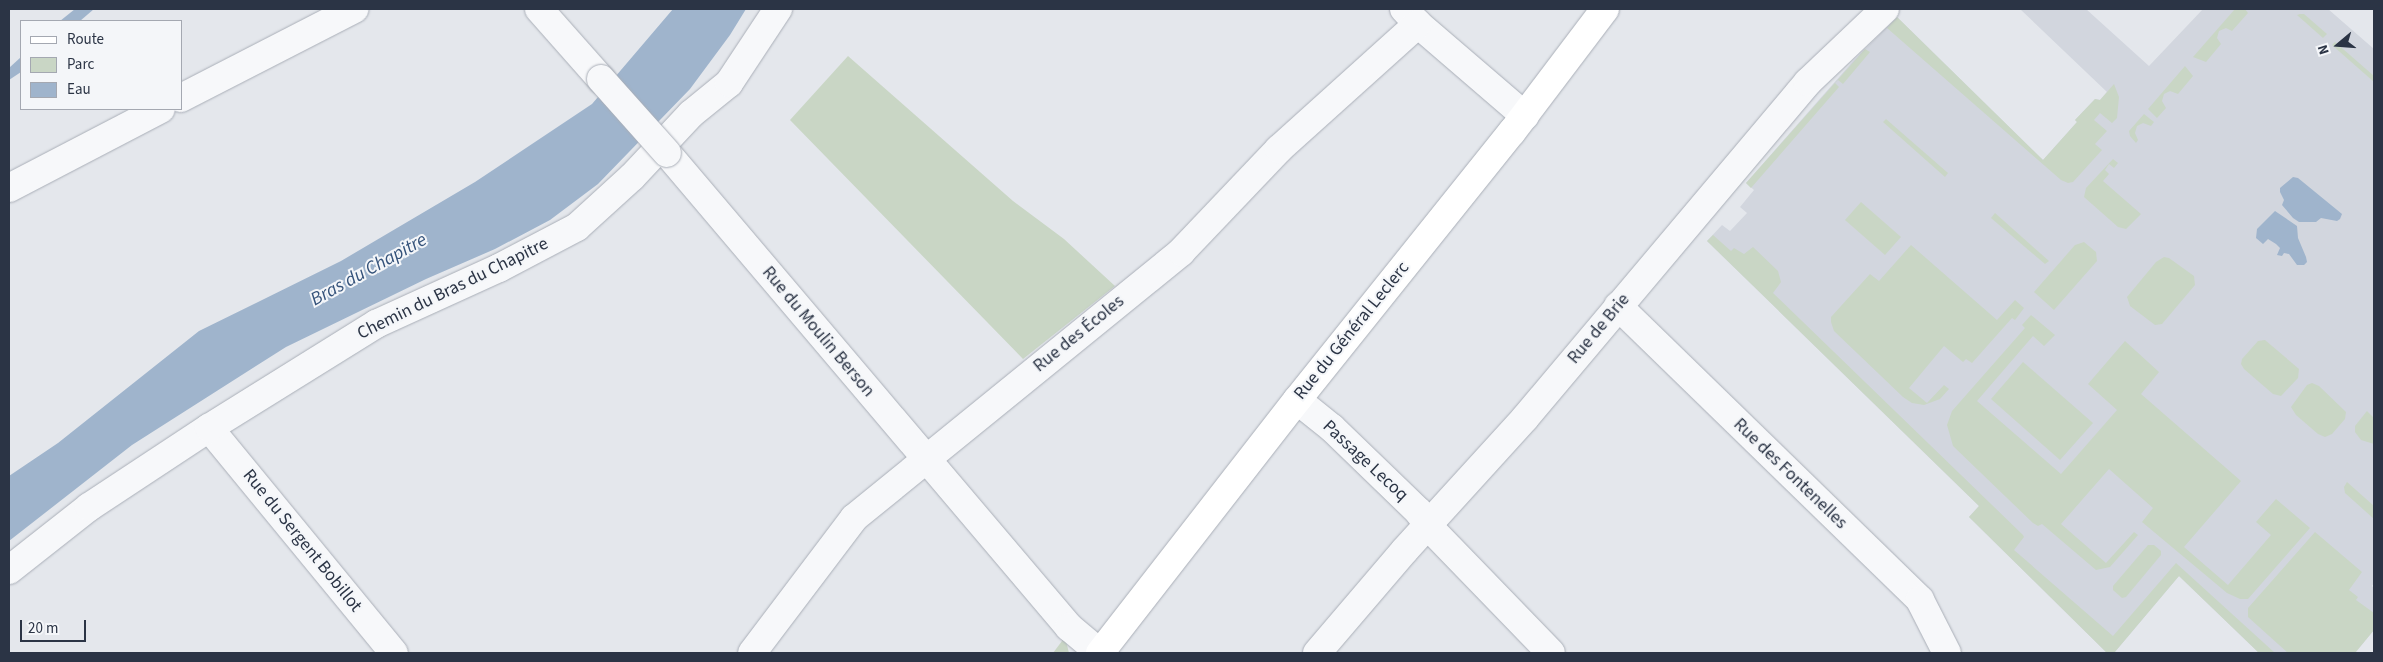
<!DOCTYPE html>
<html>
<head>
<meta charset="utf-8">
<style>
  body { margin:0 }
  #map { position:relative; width:2383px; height:662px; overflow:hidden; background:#e4e7ec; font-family:"Source Sans 3",sans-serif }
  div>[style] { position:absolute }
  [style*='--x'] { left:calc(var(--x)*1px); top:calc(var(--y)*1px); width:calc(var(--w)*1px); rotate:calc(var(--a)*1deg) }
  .built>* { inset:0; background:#d2d6de }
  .green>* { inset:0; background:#c9d6c5 }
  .water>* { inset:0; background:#9fb4cc }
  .roads { filter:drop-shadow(0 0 1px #a9aeb7) drop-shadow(0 0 1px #a9aeb7) }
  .minor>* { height:28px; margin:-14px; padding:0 14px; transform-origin:14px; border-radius:14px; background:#f7f8fa }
  .major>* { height:28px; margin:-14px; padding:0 14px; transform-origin:14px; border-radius:14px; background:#fff }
  .bridges { filter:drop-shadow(0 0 1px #a9aeb7) drop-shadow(0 0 1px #a9aeb7) }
  .minor-bridge>* { height:28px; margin:-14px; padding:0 14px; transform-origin:14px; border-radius:14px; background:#f7f8fa }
  span { translate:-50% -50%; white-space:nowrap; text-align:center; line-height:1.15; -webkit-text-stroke:4px #f4f6f9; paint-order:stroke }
  .street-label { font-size:18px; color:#2b3445 }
  .water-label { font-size:19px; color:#34527a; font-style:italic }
  .frame { position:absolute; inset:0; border:10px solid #2b3445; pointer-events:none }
  .legend { position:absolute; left:20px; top:20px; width:162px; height:90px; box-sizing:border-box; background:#f4f6f9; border:1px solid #a4a8b1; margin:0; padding:6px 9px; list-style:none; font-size:15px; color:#2b3445 }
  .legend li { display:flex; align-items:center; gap:10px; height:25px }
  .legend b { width:25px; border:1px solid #a4a8b1 }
  .north { position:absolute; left:2313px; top:20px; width:50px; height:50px; -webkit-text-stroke:4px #f4f6f9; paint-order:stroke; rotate:252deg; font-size:14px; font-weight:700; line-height:20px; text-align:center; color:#2b3445 }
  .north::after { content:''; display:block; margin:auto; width:18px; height:22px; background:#2b3445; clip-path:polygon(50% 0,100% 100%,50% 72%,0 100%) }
  .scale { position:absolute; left:20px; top:620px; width:66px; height:22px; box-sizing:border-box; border:2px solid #2b3445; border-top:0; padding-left:6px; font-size:15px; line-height:18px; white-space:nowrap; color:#2b3445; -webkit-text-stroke:4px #f4f6f9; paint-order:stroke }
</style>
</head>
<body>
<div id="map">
  <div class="built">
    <div style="clip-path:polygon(2020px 9px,2086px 9px,2149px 66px,2203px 9px,2328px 9px,2374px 49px,2374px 583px,2372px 586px,2374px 588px,2374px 630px,2355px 653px,2259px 653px,2179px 576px,2114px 653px,2107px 653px,1969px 517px,1979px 506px,1707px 241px,1722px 225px,1730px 231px,1747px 213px,1740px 207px,1754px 190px,1746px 183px,1854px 60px,1897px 17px,2043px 160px,2077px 122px,2075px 120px,2095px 99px,2100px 100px,2107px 92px)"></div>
  </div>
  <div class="green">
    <div style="clip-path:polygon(2235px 9px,2245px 9px,2248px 13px,2232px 31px,2226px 28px,2219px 31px,2217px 38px,2221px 44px,2206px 62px,2193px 57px)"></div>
    <div style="clip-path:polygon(2300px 14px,2304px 14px,2327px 34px,2323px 38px,2297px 15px)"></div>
    <div style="clip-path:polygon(1897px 17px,2043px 160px,2077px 122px,2075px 120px,2095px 99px,2100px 100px,2114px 84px,2119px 97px,2117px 118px,2112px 123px,2100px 113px,2094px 120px,2107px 131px,2095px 144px,2102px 150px,2073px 182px,2068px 183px,2061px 180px,1887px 28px)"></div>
    <div style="clip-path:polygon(2335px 42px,2374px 76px,2374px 82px,2332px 45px)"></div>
    <div style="clip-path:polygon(1865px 49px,1870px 52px,1843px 84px,1838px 80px,1835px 83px,1839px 87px,1751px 188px,1746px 183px)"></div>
    <div style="clip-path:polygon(848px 56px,1013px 201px,1064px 239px,1115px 286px,1023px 359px,790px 120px)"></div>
    <div style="clip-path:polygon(2185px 66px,2193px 76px,2178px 94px,2170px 91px,2164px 94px,2162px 101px,2166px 108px,2157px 118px,2148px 109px)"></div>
    <div style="clip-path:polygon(2144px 114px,2154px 122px,2151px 126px,2143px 123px,2137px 126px,2135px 133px,2138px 140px,2136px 143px,2130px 136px,2129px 131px)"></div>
    <div style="clip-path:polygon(1886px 119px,1948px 173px,1945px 177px,1883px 122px)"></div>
    <div style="clip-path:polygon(2113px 159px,2118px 163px,2114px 168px,2109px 164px,2105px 170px,2109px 174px,2103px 181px,2141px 214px,2126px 229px,2118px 227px,2084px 197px,2086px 188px)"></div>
    <div style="clip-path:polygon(1861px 202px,1901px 237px,1885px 255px,1845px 220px)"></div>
    <div style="clip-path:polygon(1995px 213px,2049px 261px,2045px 264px,1991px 218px)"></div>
    <div style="clip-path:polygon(1713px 235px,1731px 251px,1734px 248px,1744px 254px,1753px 247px,1778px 271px,1781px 282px,1773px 293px,2023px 535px,2024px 537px,2014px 550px,2113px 636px,2176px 563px,2275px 653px,2259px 653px,2179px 576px,2114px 653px,2107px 653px,1969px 517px,1979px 506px,1707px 241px)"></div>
    <div style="clip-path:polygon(2084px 242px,2096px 252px,2097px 261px,2054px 310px,2034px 292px,2075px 245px)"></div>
    <div style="clip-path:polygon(1911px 245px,1997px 320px,2015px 300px,2024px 308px,2015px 320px,2012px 318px,1972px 363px,1966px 359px,1963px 362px,1944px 346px,1909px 388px,1927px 403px,1944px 385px,1949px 389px,1940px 399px,1924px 405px,1912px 403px,1903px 397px,1834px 331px,1831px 322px,1831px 317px,1870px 274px,1879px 281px)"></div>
    <div style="clip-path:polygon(2164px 257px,2169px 258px,2194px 276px,2195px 285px,2162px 324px,2155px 325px,2130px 306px,2127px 297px,2156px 262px)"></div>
    <div style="clip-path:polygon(2031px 315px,2055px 335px,2044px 346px,2033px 336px,1977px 401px,2061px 474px,2117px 410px,2088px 384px,2125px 341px,2159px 372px,2141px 394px,2241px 481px,2184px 547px,2228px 585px,2271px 535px,2256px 522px,2276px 499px,2310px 528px,2248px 599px,2240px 599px,2227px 593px,2142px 522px,2153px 508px,2109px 469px,2061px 524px,2106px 563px,2134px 532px,2138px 535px,2110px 567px,2096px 570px,2042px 524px,2038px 526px,2033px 523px,1953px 446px,1947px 425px,1952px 411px,2025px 328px,2022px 325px)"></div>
    <div style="clip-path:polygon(2265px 340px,2299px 369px,2298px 378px,2281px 396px,2273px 394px,2244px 369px,2241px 364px,2242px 359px,2258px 341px)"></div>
    <div style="clip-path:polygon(2023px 362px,2093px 423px,2060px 460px,1991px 399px)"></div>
    <div style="clip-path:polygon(2312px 383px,2319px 386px,2346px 412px,2345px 419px,2332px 434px,2325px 437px,2318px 434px,2296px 415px,2291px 407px,2307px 385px)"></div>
    <div style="clip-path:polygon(2367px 411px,2374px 418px,2374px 444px,2361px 440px,2355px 432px,2355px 426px)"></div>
    <div style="clip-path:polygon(2347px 482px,2374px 506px,2374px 519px,2345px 493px,2344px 487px)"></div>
    <div style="clip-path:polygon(2315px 532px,2362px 572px,2349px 590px,2358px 597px,2356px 600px,2374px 613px,2374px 630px,2355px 653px,2288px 653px,2248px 617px,2248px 608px)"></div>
    <div style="clip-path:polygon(2148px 545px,2154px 545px,2161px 551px,2161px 555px,2126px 597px,2122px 598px,2113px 590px,2113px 586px)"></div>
    <div style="clip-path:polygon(1065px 637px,1069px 653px,1053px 653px)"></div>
  </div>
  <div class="water">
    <div style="clip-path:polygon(75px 9px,94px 9px,80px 21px,60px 21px)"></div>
    <div style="clip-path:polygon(673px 9px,746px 9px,730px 35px,690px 89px,598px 184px,550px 220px,495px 249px,426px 279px,286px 347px,132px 445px,9px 541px,9px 476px,58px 443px,199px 331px,341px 261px,475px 182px,592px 104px)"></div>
    <div style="clip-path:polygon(21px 57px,21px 72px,9px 80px,9px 68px)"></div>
    <div style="clip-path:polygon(2293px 177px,2298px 178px,2342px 214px,2340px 219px,2337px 221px,2321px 218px,2316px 222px,2299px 222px,2293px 218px,2282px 205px,2284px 200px,2280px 192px,2280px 188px)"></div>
    <div style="clip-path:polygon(2275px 211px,2297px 226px,2298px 238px,2306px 257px,2307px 262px,2304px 265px,2297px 265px,2289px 254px,2284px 253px,2282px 256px,2277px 255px,2280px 248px,2276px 244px,2268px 239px,2263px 244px,2256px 238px,2257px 229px)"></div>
  </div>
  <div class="roads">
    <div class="minor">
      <div style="--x:539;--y:9;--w:94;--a:48.5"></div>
      <div style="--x:1404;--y:9;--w:21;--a:47"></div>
      <div style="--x:1418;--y:24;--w:141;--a:40.7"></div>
      <div style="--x:181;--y:98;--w:195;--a:-27.2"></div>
      <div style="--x:667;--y:153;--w:622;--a:49.7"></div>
      <div style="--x:1069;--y:627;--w:40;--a:40"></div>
      <div style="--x:9;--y:188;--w:171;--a:-27.5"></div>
      <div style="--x:1618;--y:306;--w:421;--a:44.2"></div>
      <div style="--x:1920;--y:600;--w:59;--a:63"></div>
      <div style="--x:1297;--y:400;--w:45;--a:38.7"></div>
      <div style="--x:1332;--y:428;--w:120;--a:44"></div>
      <div style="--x:1418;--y:511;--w:19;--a:55"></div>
      <div style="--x:1429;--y:527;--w:175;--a:45.9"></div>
      <div style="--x:209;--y:428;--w:291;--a:50.6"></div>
      <div style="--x:9;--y:570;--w:102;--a:-38.2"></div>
      <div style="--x:89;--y:507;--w:144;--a:-33.4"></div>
      <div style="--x:209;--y:428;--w:197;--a:-31.9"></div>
      <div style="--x:376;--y:324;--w:135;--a:-24.5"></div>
      <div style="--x:499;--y:268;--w:88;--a:-27.7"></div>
      <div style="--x:577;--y:227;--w:74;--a:-42.3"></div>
      <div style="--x:632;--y:177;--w:86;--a:-46.9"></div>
      <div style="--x:691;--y:114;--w:49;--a:-39.2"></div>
      <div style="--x:729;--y:83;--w:89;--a:-56.5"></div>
      <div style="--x:752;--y:653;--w:169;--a:-52.9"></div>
      <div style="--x:854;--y:518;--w:422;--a:-39.1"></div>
      <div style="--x:1181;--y:252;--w:142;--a:-46.4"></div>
      <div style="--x:1279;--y:149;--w:187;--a:-42"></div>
      <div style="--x:1317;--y:653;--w:135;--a:-49.5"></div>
      <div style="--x:1405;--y:550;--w:178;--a:-47.7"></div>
      <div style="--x:1525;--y:418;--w:439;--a:-49.9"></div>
      <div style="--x:1808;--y:82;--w:106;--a:-43.5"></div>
    </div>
    <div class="major">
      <div style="--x:1100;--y:653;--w:321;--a:-52.1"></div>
      <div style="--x:1297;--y:400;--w:344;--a:-51.3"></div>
      <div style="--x:1512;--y:132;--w:154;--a:-52.9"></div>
    </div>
  </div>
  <div class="bridges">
    <div class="minor-bridge">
      <div style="--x:601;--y:79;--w:99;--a:48.3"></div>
    </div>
  </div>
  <div class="street-label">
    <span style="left:453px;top:289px;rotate:-26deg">Chemin du Bras du Chapitre</span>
    <span style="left:1599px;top:329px;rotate:-50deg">Rue de Brie</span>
    <span style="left:1352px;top:331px;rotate:-51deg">Rue du Général Leclerc</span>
    <span style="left:818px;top:332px;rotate:50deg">Rue du Moulin Berson</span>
    <span style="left:1079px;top:334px;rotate:-39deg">Rue des Écoles</span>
    <span style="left:1365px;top:461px;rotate:43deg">Passage Lecoq</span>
    <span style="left:1790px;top:474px;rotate:44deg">Rue des Fontenelles</span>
    <span style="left:302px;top:541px;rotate:51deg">Rue du Sergent Bobillot</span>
  </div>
  <div class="water-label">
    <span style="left:369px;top:270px;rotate:-29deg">Bras du Chapitre</span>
  </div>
  <div class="frame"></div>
  <ul class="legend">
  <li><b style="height:6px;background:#fff"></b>Route</li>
  <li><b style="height:14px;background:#c9d6c5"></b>Parc</li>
  <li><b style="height:14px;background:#9fb4cc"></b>Eau</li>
  </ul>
  <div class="north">N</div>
  <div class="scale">20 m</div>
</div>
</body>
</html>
